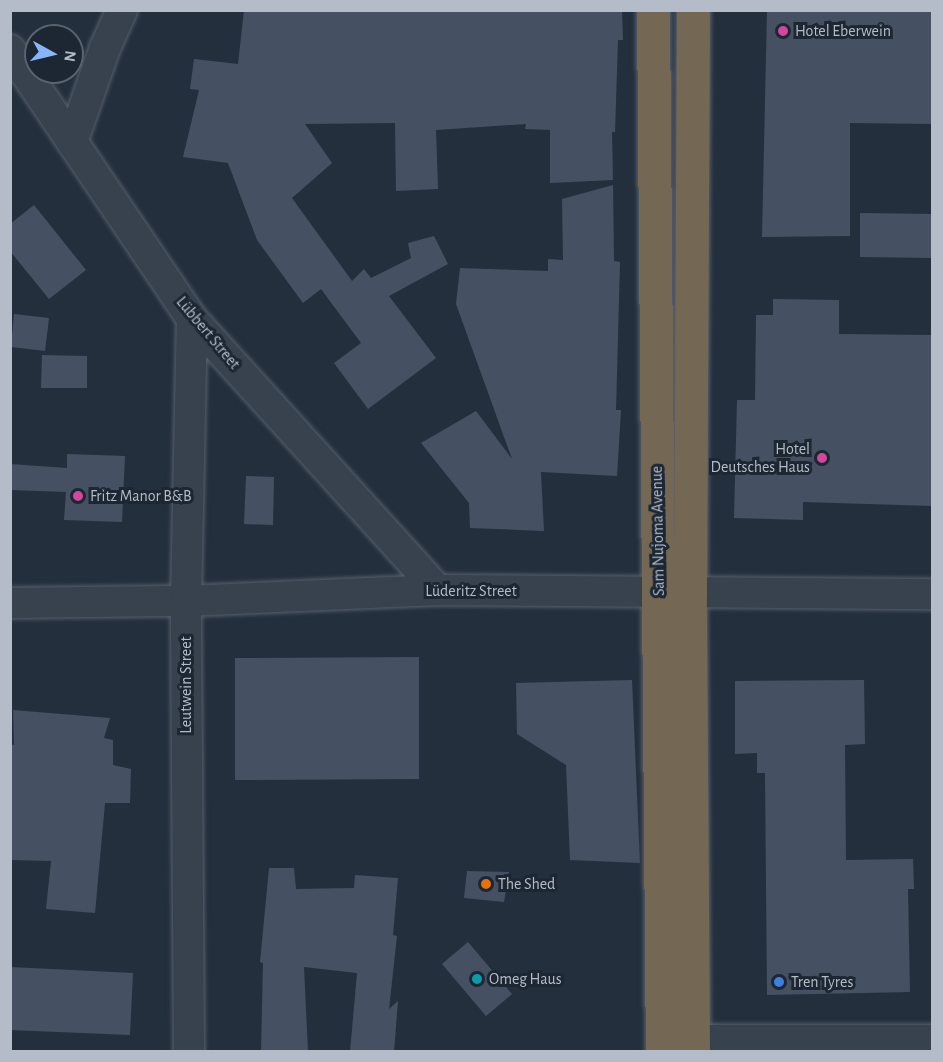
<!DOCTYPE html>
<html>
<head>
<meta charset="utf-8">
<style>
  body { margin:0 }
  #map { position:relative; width:943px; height:1062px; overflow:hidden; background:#242f3e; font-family:"Alegreya Sans",sans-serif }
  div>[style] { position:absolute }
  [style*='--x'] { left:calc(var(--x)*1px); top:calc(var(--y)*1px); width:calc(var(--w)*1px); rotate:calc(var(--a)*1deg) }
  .building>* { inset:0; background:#455162 }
  .roads { filter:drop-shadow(0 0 2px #565f6c) drop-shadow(0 0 2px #565f6c) }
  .street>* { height:30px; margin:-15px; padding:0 15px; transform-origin:15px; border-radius:15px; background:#38414e }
  .highway>* { height:33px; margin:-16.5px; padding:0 16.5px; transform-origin:16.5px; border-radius:16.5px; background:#746855 }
  .dots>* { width:16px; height:16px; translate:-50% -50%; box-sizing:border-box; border:3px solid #1d2633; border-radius:50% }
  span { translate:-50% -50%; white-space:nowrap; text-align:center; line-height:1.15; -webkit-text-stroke:6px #1d2633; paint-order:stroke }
  .poi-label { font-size:16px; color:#b4bcc9 }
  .left { translate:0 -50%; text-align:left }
  .right { translate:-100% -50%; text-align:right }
  .street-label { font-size:16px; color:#b4bcc9 }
  .frame { position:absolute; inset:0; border:12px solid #b4bcc9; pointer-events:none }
  .north { position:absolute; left:24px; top:24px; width:60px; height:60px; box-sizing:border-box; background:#1d2633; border:2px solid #59626f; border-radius:50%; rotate:98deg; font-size:16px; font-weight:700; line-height:24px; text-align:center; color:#b4bcc9 }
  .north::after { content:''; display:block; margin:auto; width:21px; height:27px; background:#8ab4f8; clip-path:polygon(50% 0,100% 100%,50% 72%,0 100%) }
</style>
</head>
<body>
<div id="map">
  <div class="building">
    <div style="clip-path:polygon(244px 10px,622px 10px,623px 40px,618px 40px,615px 132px,612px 132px,613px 180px,550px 183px,550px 130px,525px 129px,526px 124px,436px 130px,438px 189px,396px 191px,395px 123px,305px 124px,332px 163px,292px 198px,352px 281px,364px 269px,371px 278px,411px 258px,408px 243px,434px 236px,448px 264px,389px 296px,436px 358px,368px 409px,334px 363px,361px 343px,321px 289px,303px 303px,257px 240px,228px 163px,183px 157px,199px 90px,190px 89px,194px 59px,238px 64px)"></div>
    <div style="clip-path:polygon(767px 10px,933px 10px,933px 124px,850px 123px,850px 236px,762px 237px)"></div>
    <div style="clip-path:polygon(613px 185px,614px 261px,620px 262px,616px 410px,621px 410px,617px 476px,541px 472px,544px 531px,470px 528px,469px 503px,421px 443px,476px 411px,512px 459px,456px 304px,460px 268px,548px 271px,548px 259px,563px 260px,562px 199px)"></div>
    <div style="clip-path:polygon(34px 205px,86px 270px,49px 299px,10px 251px,10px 224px)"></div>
    <div style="clip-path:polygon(860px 213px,933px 214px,933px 258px,860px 257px)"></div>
    <div style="clip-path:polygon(773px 299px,839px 300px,839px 334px,933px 335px,933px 506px,803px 502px,803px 520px,734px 518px,737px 400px,755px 400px,756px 315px,773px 315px)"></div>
    <div style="clip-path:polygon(14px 314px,49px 318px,45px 351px,11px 347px)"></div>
    <div style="clip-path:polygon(42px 355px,87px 356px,87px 388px,41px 388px)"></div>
    <div style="clip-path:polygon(67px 454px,125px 456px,122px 522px,64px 520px,66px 492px,10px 490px,10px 464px,67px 468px)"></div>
    <div style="clip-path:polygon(246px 476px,274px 477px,273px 525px,244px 524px)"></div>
    <div style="clip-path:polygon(419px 657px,419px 779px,235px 780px,235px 658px)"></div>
    <div style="clip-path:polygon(632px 680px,640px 863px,570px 860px,566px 765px,517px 734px,516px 683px)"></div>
    <div style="clip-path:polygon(864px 680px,865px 744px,845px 745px,846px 860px,913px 859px,914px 889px,908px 889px,910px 992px,767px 995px,765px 773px,757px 773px,757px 753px,735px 754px,735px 681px)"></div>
    <div style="clip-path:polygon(13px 710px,110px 718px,104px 738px,113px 740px,113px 765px,131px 769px,130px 803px,105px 803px,95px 913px,46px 909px,51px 861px,10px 860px,10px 744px,14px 745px)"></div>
    <div style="clip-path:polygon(269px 868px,294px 868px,296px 889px,354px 888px,355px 875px,398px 878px,393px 935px,397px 936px,389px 1009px,398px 1001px,394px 1052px,350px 1052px,357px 973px,304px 967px,308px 1052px,261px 1052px,263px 963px,260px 962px)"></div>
    <div style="clip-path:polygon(467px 871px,509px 872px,504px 902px,464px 898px)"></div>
    <div style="clip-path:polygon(468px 942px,512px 994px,486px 1016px,442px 964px)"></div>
    <div style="clip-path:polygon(10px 967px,133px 973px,130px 1035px,10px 1030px)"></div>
  </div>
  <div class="roads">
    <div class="street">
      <div style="--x:10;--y:50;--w:325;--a:55.9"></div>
      <div style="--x:192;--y:319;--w:366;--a:47.8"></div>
      <div style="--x:72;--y:142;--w:100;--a:-70.7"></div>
      <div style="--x:105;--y:48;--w:42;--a:-65.9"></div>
      <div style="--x:10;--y:603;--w:176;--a:-0.7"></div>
      <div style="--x:186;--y:601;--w:252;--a:-2.5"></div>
      <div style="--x:438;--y:590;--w:494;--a:0.5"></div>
      <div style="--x:667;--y:1040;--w:265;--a:0"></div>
      <div style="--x:189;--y:1052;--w:451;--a:-90.4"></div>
      <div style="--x:186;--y:601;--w:282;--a:-88.8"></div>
    </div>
    <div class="highway">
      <div style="--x:653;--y:10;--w:1042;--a:89.51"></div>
      <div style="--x:693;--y:1052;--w:458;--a:-90.4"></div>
      <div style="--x:690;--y:594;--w:584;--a:-89.71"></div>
    </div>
  </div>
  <div class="dots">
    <div style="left:783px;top:31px;background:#d1479c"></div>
    <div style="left:822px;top:458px;background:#d1479c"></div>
    <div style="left:78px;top:496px;background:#d1479c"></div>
    <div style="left:486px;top:884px;background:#e8710a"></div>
    <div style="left:477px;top:979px;background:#0f9aa8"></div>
    <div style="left:779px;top:982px;background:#3f7fe0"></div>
  </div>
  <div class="poi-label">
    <span class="left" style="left:795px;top:31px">Hotel Eberwein</span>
    <span class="right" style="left:810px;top:458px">Hotel<br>Deutsches Haus</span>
    <span class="left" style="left:90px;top:496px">Fritz Manor B&amp;B</span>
    <span class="left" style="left:498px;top:884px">The Shed</span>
    <span class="left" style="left:489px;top:979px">Omeg Haus</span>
    <span class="left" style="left:791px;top:982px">Tren Tyres</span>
  </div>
  <div class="street-label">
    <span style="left:208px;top:333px;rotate:50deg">Lübbert Street</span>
    <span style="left:658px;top:531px;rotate:-91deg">Sam Nujoma Avenue</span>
    <span style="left:471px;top:591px">Lüderitz Street</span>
    <span style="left:186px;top:685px;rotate:-90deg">Leutwein Street</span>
  </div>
  <div class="frame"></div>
  <div class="north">N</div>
</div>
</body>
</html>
